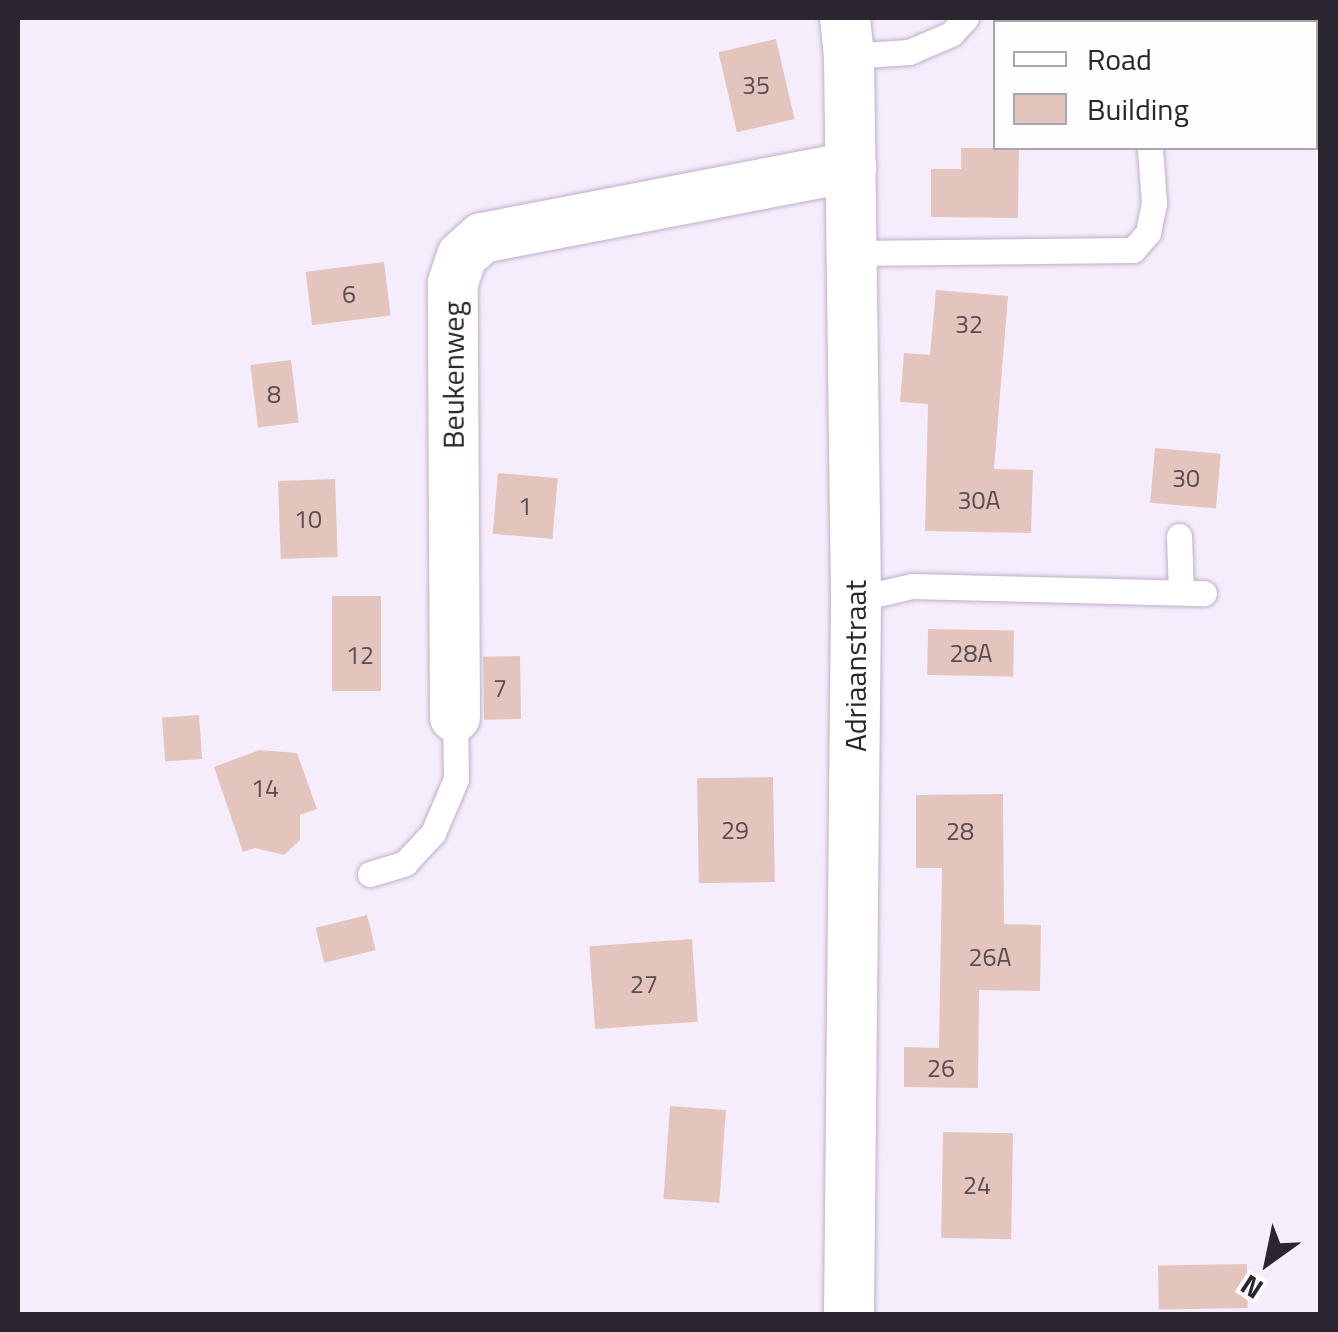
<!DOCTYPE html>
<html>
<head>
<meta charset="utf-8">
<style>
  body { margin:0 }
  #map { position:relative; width:1338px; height:1332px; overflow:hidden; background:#f6edfc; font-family:"Titillium Web",sans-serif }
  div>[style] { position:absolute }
  .building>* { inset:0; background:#e4c5bd; transform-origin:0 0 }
  .roads { filter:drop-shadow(0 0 2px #beb0c8) drop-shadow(0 0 2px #beb0c8) }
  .service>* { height:25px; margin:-12.5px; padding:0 12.5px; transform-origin:12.5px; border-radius:12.5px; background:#fff }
  .minor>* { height:50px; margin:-25px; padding:0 25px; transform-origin:25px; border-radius:25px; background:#fff }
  span { translate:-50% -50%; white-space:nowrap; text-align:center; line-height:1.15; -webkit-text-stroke:8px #fefefe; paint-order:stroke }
  .number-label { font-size:25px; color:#584d52 }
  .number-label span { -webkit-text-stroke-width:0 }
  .street-label { font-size:30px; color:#2a252e }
  .frame { position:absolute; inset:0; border:20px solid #2a252e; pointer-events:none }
  .legend { position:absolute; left:993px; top:20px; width:325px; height:130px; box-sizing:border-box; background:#fefefe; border:2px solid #a9a7ab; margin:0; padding:12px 18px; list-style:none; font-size:30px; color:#2a252e }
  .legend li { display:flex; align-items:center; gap:20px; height:50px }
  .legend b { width:50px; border:2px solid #a9a7ab }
  .north { position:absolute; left:1218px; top:1212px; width:100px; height:100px; -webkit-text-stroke:8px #fefefe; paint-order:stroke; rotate:213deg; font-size:28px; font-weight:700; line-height:40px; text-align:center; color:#2a252e }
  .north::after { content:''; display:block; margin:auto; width:35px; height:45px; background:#2a252e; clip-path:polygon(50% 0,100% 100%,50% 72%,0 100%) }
</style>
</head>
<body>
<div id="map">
  <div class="building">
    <i style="left:776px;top:39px;width:82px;height:59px;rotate:77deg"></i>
    <i style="clip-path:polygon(961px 148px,1019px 148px,1018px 218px,931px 217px,931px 169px,961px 169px)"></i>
    <i style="left:384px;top:262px;width:54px;height:79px;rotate:83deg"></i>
    <i style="clip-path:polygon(936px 290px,1008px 296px,994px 469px,1033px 470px,1031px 533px,925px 531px,928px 404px,900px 402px,904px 353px,930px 355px)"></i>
    <i style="left:291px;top:360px;width:63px;height:41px;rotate:83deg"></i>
    <i style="left:1155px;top:448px;width:66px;height:55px;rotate:5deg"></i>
    <i style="left:498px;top:473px;width:60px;height:61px;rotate:5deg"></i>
    <i style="left:335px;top:479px;width:78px;height:57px;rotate:88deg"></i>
    <i style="left:332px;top:596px;width:49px;height:95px"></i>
    <i style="left:928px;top:629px;width:86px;height:46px;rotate:1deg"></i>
    <i style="left:520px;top:656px;width:63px;height:37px;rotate:89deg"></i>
    <i style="left:199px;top:715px;width:44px;height:37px;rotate:86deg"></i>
    <i style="clip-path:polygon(259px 750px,297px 753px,317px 809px,300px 815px,300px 840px,284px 855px,255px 848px,243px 852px,214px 767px)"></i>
    <i style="left:773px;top:777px;width:105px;height:76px;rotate:89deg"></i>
    <i style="clip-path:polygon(1003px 794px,1004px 924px,1041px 925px,1040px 991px,979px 990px,978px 1088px,904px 1087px,904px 1047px,939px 1048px,942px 868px,916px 868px,916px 795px)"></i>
    <i style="left:367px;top:915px;width:36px;height:53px;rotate:76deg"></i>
    <i style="left:692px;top:939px;width:83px;height:103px;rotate:86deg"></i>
    <i style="left:670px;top:1106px;width:56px;height:93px;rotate:4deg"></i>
    <i style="left:943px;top:1132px;width:70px;height:106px;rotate:1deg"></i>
    <i style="left:1247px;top:1264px;width:44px;height:89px;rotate:89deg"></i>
  </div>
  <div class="roads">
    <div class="service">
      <i style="left:849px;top:56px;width:60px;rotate:-3.8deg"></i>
      <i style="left:909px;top:52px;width:46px;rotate:-23.2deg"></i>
      <i style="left:951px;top:34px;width:22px;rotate:-47deg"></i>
      <i style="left:851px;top:253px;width:282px;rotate:-0.6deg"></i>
      <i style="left:1133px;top:250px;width:23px;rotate:-49deg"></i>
      <i style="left:1148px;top:233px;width:31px;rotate:-79deg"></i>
      <i style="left:1154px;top:203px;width:55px;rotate:-94.2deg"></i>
      <i style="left:1179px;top:536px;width:56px;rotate:88deg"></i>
      <i style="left:856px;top:599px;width:57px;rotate:-13.1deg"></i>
      <i style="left:912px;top:586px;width:292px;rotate:1.4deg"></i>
      <i style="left:370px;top:874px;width:37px;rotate:-17deg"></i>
      <i style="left:405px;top:863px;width:41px;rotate:-47deg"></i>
      <i style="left:433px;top:833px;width:59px;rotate:-66.9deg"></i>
      <i style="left:456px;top:779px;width:62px;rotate:-90.9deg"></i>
    </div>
    <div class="minor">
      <i style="left:845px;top:18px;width:38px;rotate:84deg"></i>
      <i style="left:849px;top:56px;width:543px;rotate:89.26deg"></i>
      <i style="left:856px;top:599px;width:715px;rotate:90.56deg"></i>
      <i style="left:455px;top:717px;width:434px;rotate:-90.3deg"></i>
      <i style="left:453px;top:283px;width:28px;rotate:-72deg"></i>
      <i style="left:462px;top:256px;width:27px;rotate:-42deg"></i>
      <i style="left:482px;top:238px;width:376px;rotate:-10.9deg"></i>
    </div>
  </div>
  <div class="number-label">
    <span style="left:756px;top:85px">35</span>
    <span style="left:349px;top:294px">6</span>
    <span style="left:969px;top:324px">32</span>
    <span style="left:274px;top:394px">8</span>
    <span style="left:1186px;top:478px">30</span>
    <span style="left:979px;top:500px">30A</span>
    <span style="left:525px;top:506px">1</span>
    <span style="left:308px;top:519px">10</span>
    <span style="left:971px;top:653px">28A</span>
    <span style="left:360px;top:655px">12</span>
    <span style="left:500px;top:688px">7</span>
    <span style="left:265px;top:788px">14</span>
    <span style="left:735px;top:830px">29</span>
    <span style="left:960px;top:831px">28</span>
    <span style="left:990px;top:957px">26A</span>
    <span style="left:644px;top:984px">27</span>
    <span style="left:941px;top:1068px">26</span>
    <span style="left:977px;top:1185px">24</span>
  </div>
  <div class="street-label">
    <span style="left:453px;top:375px;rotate:-90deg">Beukenweg</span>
    <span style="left:855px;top:666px;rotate:-90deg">Adriaanstraat</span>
  </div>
  <div class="frame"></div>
  <ul class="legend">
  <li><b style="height:12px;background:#fff"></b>Road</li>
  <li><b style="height:28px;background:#e4c5bd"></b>Building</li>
  </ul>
  <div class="north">N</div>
</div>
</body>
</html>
